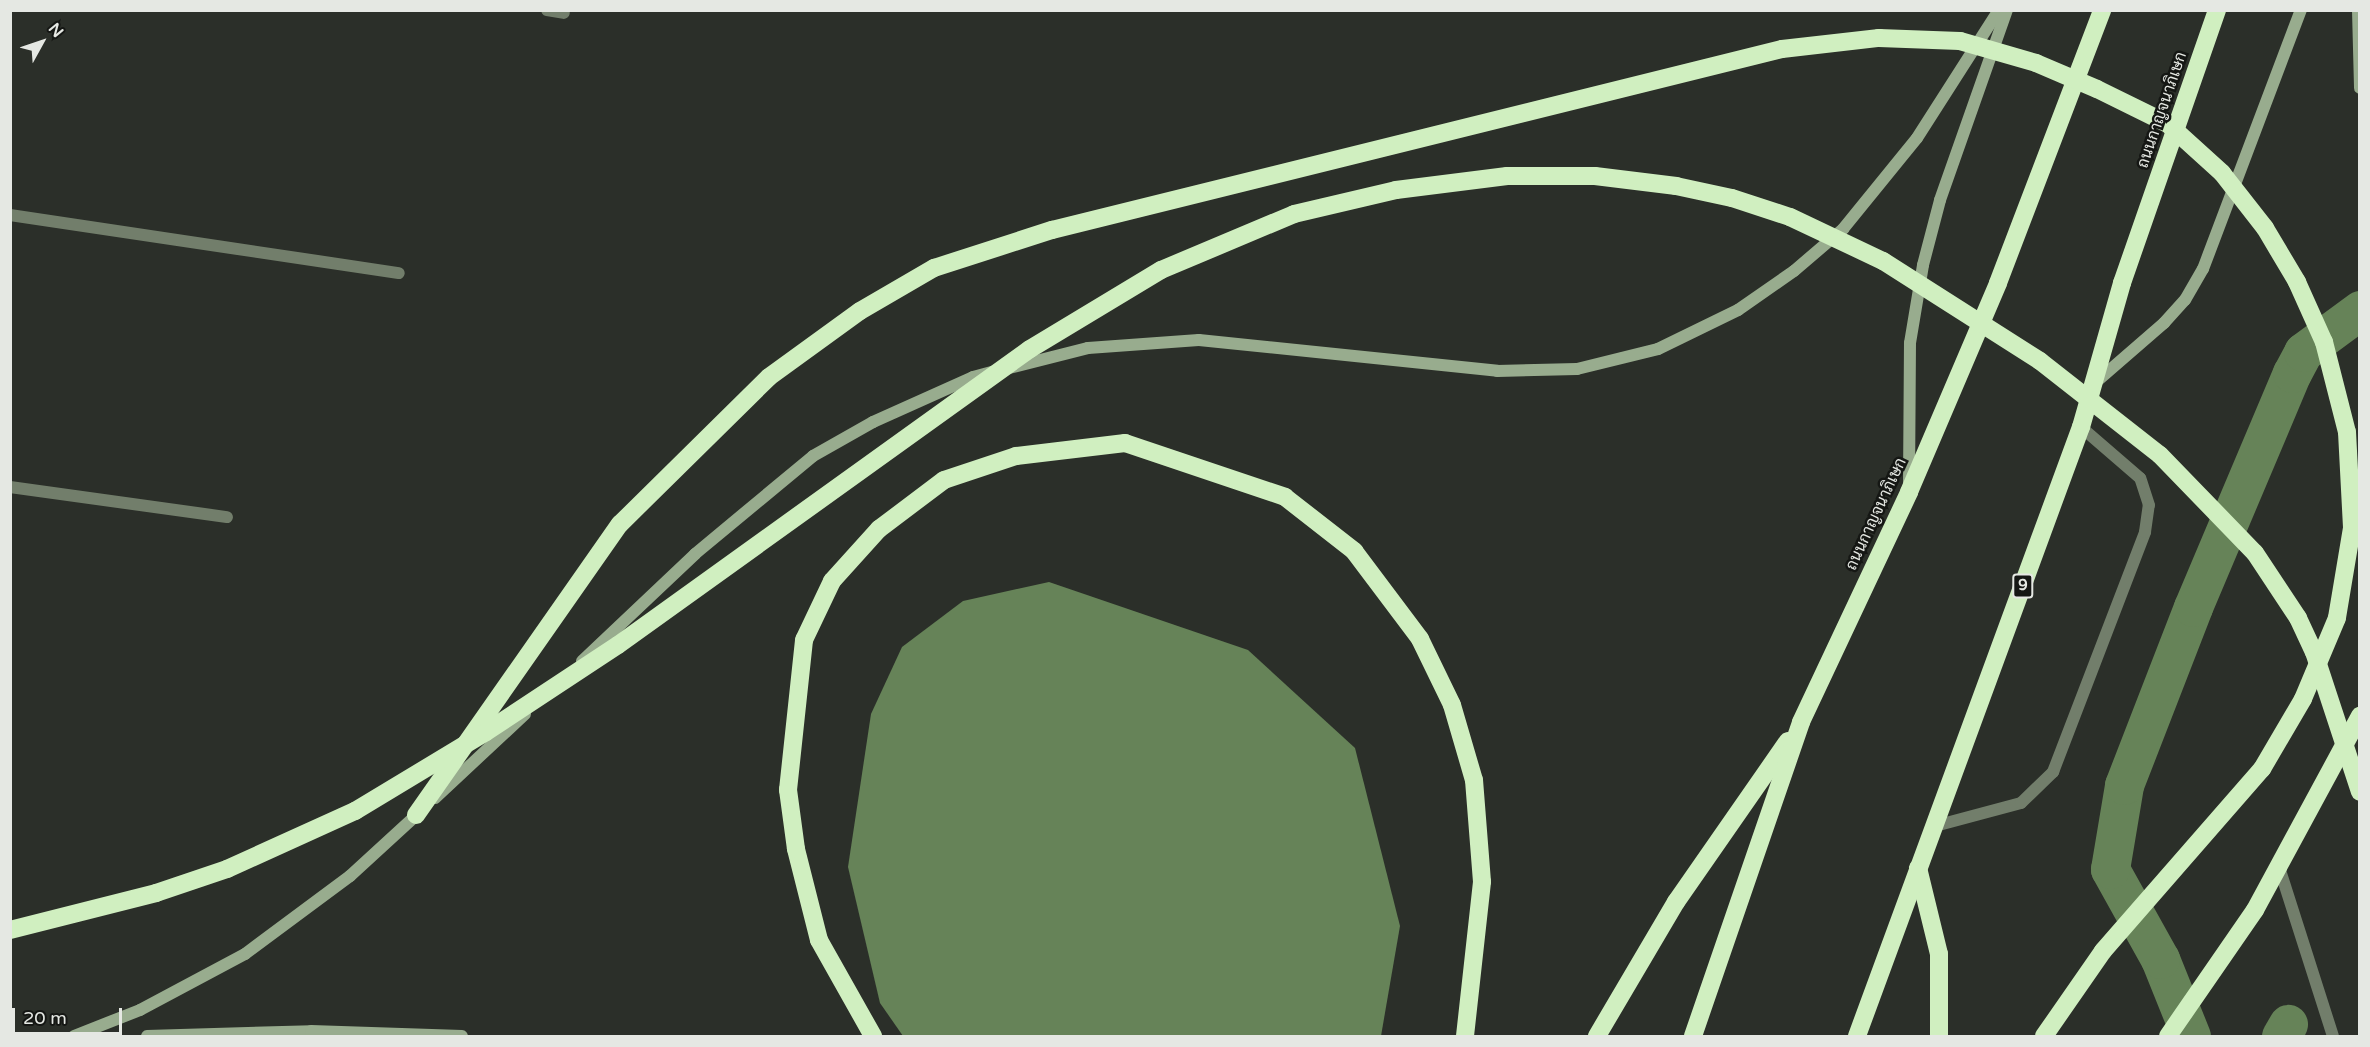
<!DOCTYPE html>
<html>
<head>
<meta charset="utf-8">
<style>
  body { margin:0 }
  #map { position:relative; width:2370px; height:1047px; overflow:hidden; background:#2b2f29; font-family:"Varela Round",Sarabun,sans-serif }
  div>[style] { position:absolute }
  .water>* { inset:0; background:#668358 }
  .canal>* { height:39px; margin:-19.5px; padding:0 19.5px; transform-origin:19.5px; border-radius:19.5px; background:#668358 }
  .lane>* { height:12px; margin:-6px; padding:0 6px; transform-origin:6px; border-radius:6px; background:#727e6b }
  .street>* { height:12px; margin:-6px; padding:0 6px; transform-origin:6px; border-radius:6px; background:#727e6b }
  .secondary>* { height:12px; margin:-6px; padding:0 6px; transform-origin:6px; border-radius:6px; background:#98ac8e }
  .highway>* { height:18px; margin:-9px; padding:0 9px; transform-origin:9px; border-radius:9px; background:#d0efc0 }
  .highway-bridge>* { height:18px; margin:-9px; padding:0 9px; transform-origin:9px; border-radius:9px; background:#d0efc0 }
  span { translate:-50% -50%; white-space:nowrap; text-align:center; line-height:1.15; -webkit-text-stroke:5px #151714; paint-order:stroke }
  .shield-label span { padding:2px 4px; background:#151714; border:2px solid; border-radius:4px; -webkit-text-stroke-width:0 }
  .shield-label { font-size:15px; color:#e5e8e3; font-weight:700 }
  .street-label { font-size:16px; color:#e5e8e3 }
  .frame { position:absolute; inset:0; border:12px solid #e5e8e3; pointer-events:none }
  .north { position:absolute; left:12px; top:12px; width:60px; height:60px; -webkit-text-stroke:4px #151714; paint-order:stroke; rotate:50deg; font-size:16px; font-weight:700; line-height:24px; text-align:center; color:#e5e8e3 }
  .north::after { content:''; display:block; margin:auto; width:21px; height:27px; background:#e5e8e3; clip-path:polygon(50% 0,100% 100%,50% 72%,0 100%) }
  .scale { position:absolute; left:12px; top:1008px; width:110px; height:27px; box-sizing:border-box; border:3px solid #e5e8e3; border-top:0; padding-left:8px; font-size:18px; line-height:21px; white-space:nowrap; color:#e5e8e3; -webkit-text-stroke:4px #151714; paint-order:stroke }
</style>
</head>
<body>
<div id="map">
  <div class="water">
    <i style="clip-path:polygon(1049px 582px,1248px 650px,1355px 748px,1400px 926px,1381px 1036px,903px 1036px,880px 1003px,848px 867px,871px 714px,902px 647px,963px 601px)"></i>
  </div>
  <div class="canal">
    <i style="left:2191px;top:1036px;width:83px;rotate:-111.9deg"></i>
    <i style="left:2160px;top:959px;width:103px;rotate:-119.1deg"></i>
    <i style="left:2110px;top:869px;width:85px;rotate:-80.5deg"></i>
    <i style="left:2124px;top:785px;width:191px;rotate:-68.8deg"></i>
    <i style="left:2193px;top:607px;width:254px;rotate:-67.1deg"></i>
    <i style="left:2292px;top:373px;width:24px;rotate:-62deg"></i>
    <i style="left:2303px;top:352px;width:71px;rotate:-36.4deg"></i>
    <i style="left:2281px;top:1036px;width:14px;rotate:-60deg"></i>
  </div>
  <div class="lane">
    <i style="left:1935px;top:826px;width:89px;rotate:-15deg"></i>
    <i style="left:2021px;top:803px;width:45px;rotate:-44.1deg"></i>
    <i style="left:2053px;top:772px;width:257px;rotate:-69deg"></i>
    <i style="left:2145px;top:532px;width:27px;rotate:-82deg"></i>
    <i style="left:2149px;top:505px;width:28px;rotate:-108deg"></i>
    <i style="left:2140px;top:478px;width:78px;rotate:-139.2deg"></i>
    <i style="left:2279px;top:867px;width:177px;rotate:72.3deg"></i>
  </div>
  <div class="street">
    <i style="left:547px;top:10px;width:17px;rotate:10deg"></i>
    <i style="left:10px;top:215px;width:393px;rotate:8.5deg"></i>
    <i style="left:10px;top:487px;width:219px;rotate:7.9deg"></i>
  </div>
  <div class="secondary">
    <i style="left:2358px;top:10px;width:78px;rotate:88.5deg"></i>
    <i style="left:1009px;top:368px;width:81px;rotate:-14.2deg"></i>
    <i style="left:1088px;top:348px;width:111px;rotate:-4.1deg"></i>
    <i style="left:1199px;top:340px;width:300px;rotate:5.9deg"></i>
    <i style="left:1497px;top:371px;width:80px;rotate:-1.4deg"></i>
    <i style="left:1577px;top:369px;width:83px;rotate:-13.9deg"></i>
    <i style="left:1658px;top:349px;width:89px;rotate:-26deg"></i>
    <i style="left:1738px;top:310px;width:68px;rotate:-34.9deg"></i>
    <i style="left:1794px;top:271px;width:65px;rotate:-40.6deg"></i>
    <i style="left:1843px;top:229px;width:117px;rotate:-50.9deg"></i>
    <i style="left:1917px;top:138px;width:152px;rotate:-57.4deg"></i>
    <i style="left:2096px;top:382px;width:90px;rotate:-40.9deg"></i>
    <i style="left:2164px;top:323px;width:31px;rotate:-48deg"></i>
    <i style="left:2185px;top:300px;width:36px;rotate:-60deg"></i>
    <i style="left:2203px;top:269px;width:277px;rotate:-69.3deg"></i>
    <i style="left:1909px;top:485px;width:142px;rotate:-89.6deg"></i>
    <i style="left:1910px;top:343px;width:79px;rotate:-80.5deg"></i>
    <i style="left:1923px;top:265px;width:67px;rotate:-75.3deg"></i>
    <i style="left:1940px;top:200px;width:201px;rotate:-70.6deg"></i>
    <i style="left:582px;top:661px;width:156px;rotate:-43.4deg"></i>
    <i style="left:695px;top:554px;width:153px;rotate:-39.7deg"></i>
    <i style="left:813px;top:456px;width:69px;rotate:-29.5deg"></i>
    <i style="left:873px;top:422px;width:110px;rotate:-24.2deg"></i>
    <i style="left:973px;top:377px;width:20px;rotate:-15deg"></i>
    <i style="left:435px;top:798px;width:123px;rotate:-43deg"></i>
    <i style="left:74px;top:1036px;width:71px;rotate:-21.5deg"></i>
    <i style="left:140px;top:1010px;width:119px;rotate:-28.1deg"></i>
    <i style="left:245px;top:954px;width:131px;rotate:-36.6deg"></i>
    <i style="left:350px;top:876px;width:98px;rotate:-42.5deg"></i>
    <i style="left:147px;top:1036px;width:164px;rotate:-1.7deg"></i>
    <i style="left:311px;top:1031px;width:151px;rotate:1.9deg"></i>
  </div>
  <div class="highway">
    <i style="left:416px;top:815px;width:355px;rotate:-55deg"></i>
    <i style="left:620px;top:524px;width:209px;rotate:-44.6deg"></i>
    <i style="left:769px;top:377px;width:112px;rotate:-36deg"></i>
    <i style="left:860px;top:311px;width:86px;rotate:-30.2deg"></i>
    <i style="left:934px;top:268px;width:124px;rotate:-17.9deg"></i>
    <i style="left:1918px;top:868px;width:89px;rotate:76.3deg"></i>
    <i style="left:1939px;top:954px;width:82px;rotate:90deg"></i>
    <i style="left:873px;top:1036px;width:110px;rotate:-119.4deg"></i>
    <i style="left:819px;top:940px;width:94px;rotate:-104.2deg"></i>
    <i style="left:796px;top:849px;width:60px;rotate:-97.7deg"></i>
    <i style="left:788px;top:790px;width:151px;rotate:-83.9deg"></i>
    <i style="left:804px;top:640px;width:65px;rotate:-64.6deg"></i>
    <i style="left:832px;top:581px;width:70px;rotate:-47.9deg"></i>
    <i style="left:879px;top:529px;width:81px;rotate:-37deg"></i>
    <i style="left:944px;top:480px;width:76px;rotate:-18.4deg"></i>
    <i style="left:1016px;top:456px;width:110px;rotate:-6.8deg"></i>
    <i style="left:1125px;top:443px;width:169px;rotate:18.6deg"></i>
    <i style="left:1285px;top:497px;width:88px;rotate:38deg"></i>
    <i style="left:1354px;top:551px;width:110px;rotate:53.1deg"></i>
    <i style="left:1420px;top:639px;width:73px;rotate:64.1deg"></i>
    <i style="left:1452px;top:705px;width:78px;rotate:73.7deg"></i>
    <i style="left:1474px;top:780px;width:102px;rotate:85.5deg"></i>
    <i style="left:1482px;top:882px;width:155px;rotate:96.3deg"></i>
    <i style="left:1597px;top:1036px;width:156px;rotate:-59.5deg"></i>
    <i style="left:1676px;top:902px;width:196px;rotate:-55.2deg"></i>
    <i style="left:1693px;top:1036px;width:332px;rotate:-71deg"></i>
    <i style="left:1801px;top:722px;width:254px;rotate:-64.8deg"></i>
    <i style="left:1909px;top:492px;width:227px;rotate:-66.9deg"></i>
    <i style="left:1998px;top:283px;width:292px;rotate:-69.1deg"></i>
    <i style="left:1857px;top:1036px;width:649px;rotate:-69.81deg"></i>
    <i style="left:2081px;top:427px;width:150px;rotate:-74.1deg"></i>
    <i style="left:2122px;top:283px;width:289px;rotate:-70.8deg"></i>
    <i style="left:2044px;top:1036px;width:103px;rotate:-55.2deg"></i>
    <i style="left:2103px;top:951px;width:242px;rotate:-48.9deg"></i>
    <i style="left:2168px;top:1036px;width:153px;rotate:-55.4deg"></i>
    <i style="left:2255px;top:910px;width:221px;rotate:-61.6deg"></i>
  </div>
  <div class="highway-bridge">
    <i style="left:1052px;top:230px;width:752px;rotate:-13.93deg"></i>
    <i style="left:1782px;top:49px;width:98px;rotate:-6.5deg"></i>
    <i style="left:1879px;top:38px;width:81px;rotate:2.1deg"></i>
    <i style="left:1960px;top:41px;width:79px;rotate:16.1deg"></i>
    <i style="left:2036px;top:63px;width:66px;rotate:23.1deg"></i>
    <i style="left:2097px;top:89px;width:79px;rotate:26.2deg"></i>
    <i style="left:2168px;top:124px;width:73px;rotate:42.2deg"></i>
    <i style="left:2222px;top:173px;width:70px;rotate:52deg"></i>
    <i style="left:2265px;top:228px;width:63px;rotate:59.3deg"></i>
    <i style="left:2297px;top:282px;width:66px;rotate:65.8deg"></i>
    <i style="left:2324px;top:342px;width:93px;rotate:75.7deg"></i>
    <i style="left:2347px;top:432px;width:96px;rotate:87deg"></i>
    <i style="left:2352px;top:528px;width:91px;rotate:99.5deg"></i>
    <i style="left:2337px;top:618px;width:88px;rotate:112.8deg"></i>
    <i style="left:2303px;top:699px;width:81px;rotate:120.4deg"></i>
    <i style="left:10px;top:930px;width:151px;rotate:-14.2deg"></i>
    <i style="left:156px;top:893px;width:75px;rotate:-18.7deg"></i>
    <i style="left:227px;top:869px;width:141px;rotate:-24.4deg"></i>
    <i style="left:355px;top:811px;width:153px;rotate:-31.1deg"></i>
    <i style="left:486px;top:732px;width:158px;rotate:-33.4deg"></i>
    <i style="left:618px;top:645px;width:507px;rotate:-35.7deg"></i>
    <i style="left:1030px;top:349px;width:153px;rotate:-31.1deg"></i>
    <i style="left:1161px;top:270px;width:144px;rotate:-22.8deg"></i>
    <i style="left:1294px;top:214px;width:105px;rotate:-13.2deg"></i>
    <i style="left:1396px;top:190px;width:112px;rotate:-7.2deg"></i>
    <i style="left:1507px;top:176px;width:88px"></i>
    <i style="left:1595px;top:176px;width:82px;rotate:7deg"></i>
    <i style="left:1676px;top:186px;width:57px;rotate:12.1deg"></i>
    <i style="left:1732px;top:198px;width:61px;rotate:18.1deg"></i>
    <i style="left:1790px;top:217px;width:103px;rotate:25.3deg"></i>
    <i style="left:1883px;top:261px;width:186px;rotate:32.5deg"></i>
    <i style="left:2040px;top:361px;width:152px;rotate:38.1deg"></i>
    <i style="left:2160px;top:455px;width:136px;rotate:45.9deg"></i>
    <i style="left:2255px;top:553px;width:78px;rotate:56.5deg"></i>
    <i style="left:2298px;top:618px;width:38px;rotate:65deg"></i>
    <i style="left:2314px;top:652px;width:147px;rotate:71.8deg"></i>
  </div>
  <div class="shield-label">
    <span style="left:2023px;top:586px">9</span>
  </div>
  <div class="street-label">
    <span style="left:2162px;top:110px;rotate:-71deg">ถนนกาญจนาภิเษก</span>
    <span style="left:1876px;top:514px;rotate:-65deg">ถนนกาญจนาภิเษก</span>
  </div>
  <div class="frame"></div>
  <div class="north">N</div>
  <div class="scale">20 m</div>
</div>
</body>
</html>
